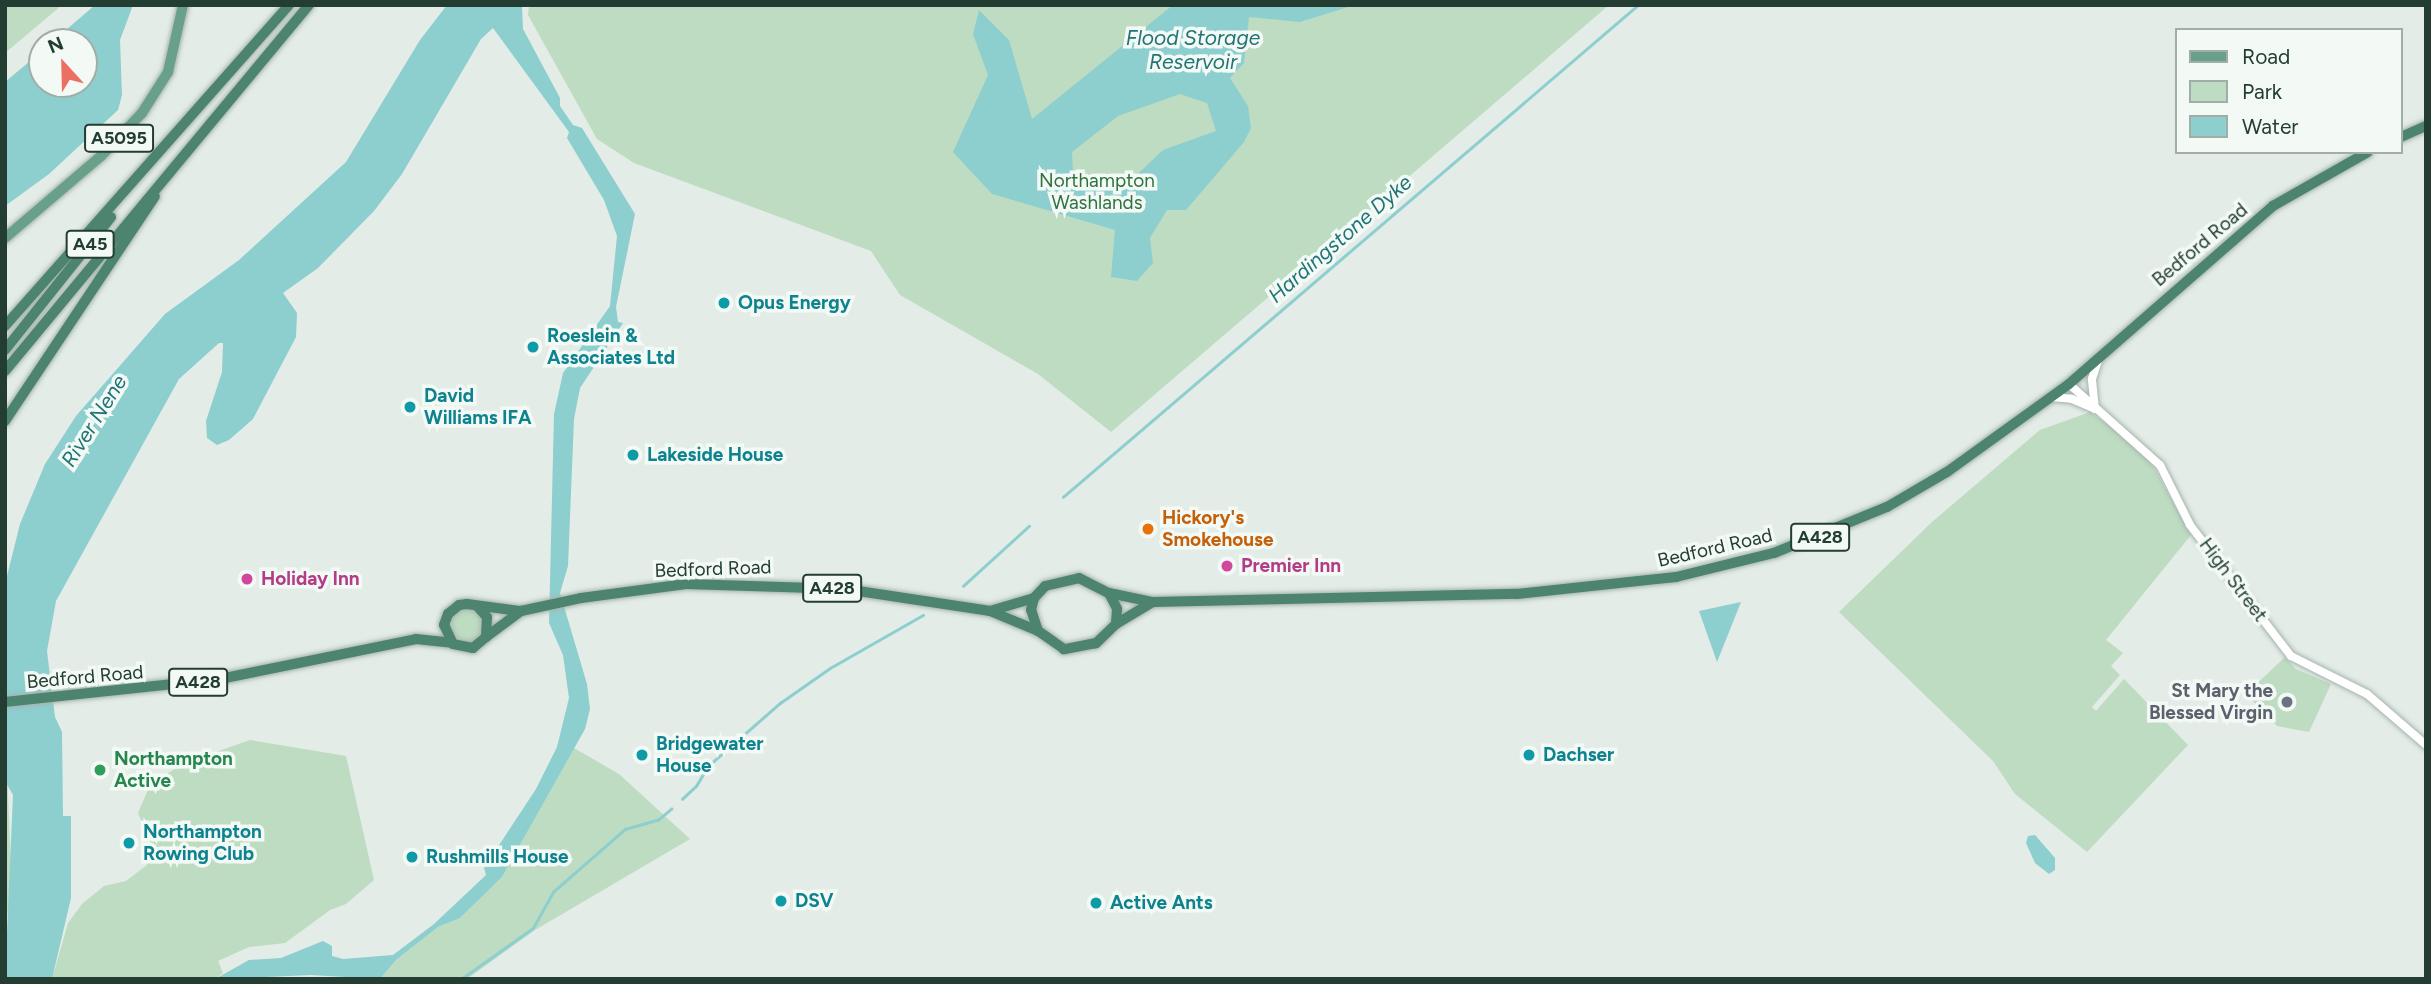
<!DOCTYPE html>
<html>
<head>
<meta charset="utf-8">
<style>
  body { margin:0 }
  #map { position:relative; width:2431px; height:984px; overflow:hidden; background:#e3ece7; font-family:Figtree,sans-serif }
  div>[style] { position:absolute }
  .green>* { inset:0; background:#bddcc1 }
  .round { border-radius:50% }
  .water>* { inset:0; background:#8dcecf }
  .stream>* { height:2.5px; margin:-1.25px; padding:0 1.25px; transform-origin:1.25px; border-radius:1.25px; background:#8dcecf }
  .roads { filter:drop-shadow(0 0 2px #a6b4ad) drop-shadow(0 0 2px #a6b4ad) }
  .tertiary>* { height:8px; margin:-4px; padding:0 4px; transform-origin:4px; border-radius:4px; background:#fff }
  .primary>* { height:10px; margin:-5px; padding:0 5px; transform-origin:5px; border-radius:5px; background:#69a08a }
  .trunk>* { height:10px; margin:-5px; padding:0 5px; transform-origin:5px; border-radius:5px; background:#4c846f }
  .dots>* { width:19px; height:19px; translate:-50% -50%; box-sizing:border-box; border:4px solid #f3f9f5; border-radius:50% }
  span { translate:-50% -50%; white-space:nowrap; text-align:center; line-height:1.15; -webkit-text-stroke:7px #f3f9f5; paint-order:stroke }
  .shield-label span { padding:2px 5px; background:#f3f9f5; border:2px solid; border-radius:5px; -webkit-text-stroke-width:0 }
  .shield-label { font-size:18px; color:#233d32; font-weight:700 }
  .park-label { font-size:19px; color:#2f7240 }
  .street-label { font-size:19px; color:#233d32 }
  .culture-label { font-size:19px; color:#0d838f; font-weight:700 }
  .left { translate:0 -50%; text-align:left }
  .food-label { font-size:19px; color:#c56008; font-weight:700 }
  .hotel-label { font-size:19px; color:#b23c85; font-weight:700 }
  .worship-label { font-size:19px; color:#5b616d; font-weight:700 }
  .right { translate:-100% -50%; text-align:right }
  .leisure-label { font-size:19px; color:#27864d; font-weight:700 }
  .water-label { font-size:21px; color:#207476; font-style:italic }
  .frame { position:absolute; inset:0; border:7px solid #233d32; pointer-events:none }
  .legend { position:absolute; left:2175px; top:28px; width:228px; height:126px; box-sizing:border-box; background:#f3f9f5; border:2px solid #a0aea7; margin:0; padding:9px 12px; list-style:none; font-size:21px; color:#233d32 }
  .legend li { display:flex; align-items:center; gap:14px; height:35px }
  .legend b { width:35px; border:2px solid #a0aea7 }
  .north { position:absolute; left:28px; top:28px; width:70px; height:70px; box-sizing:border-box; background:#f3f9f5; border:2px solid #a0aea7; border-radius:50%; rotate:338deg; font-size:19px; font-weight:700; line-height:28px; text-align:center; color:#233d32 }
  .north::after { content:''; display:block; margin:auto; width:24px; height:32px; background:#ec7061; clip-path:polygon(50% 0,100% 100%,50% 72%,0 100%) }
</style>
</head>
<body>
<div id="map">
  <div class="green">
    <i style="clip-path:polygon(5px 5px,62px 5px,5px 53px)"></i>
    <i style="clip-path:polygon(529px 5px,1609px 5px,1111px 432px,1038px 374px,900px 295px,871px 251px,634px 163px,597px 139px,528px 15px)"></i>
    <i style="clip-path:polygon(2090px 412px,2129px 440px,2153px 466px,2191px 535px,2106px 640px,2123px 653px,2111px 666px,2120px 675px,2092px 707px,2096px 711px,2124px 679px,2188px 745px,2087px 852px,2015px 794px,1993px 761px,1839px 612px,1932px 522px,2040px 430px)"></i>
    <i class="round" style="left:450px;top:609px;width:34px;height:34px"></i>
    <i style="clip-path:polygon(2285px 657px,2296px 669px,2331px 684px,2309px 732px,2277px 726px,2246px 694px)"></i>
    <i style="clip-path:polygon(5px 725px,12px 888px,5px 927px)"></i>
    <i style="clip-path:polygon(250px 740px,346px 756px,374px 880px,346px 904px,330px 910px,285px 943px,249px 947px,218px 961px,223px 973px,215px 979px,52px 979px,68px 923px,82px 904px,104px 886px,126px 881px,147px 865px,151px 844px,138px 813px,150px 785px,182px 764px)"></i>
    <i style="clip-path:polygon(574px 748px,619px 774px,690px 839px,535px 930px,467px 979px,380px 979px,396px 960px,438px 927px,460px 918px,502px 877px)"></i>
  </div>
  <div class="water">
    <i style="clip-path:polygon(95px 5px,133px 5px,120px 40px,122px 95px,118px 110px,49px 174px,5px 206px,5px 82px,42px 51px,42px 84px,84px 84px,84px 42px,52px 42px)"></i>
    <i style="clip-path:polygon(447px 5px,522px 5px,523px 29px,560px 98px,560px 106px,573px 125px,582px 128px,635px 214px,616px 307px,618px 322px,623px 323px,580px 388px,574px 419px,568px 566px,560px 593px,587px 684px,590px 709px,585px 729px,502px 877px,460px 918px,438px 927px,396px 960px,380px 979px,311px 975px,215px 979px,249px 960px,281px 958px,323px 941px,332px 946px,332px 956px,343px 959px,393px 955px,434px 924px,486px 875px,484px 868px,536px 789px,557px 747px,569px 698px,563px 655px,549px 623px,554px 414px,563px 373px,610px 306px,617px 236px,604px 200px,567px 138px,569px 132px,493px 28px,481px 39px,402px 174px,374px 211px,318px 268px,283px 293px,297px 313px,296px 337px,253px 419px,229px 440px,217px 445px,207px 438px,206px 421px,222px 372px,223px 343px,219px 343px,179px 379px,56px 601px,47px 651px,55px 717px,62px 732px,63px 816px,71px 816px,71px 898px,52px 979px,5px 979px,13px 795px,5px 781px,5px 584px,20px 524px,45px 464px,76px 416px,165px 314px,239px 260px,346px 162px,420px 40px)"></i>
    <i style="clip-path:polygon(evenodd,1173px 5px,1355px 5px,1300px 22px,1249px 17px,1244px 63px,1230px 78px,1248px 106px,1251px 128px,1244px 142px,1186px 210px,1167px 210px,1150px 238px,1153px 263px,1137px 281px,1111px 277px,1115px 230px,992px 194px,953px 152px,988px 75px,973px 34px,979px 10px,1009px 40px,1032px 119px,1173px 5px,1180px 94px,1207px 103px,1216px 131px,1163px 150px,1124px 187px,1109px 187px,1073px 172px,1072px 152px,1118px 116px,1180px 94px)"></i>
    <i style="clip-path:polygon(1741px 602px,1717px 662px,1699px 611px)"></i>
    <i style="clip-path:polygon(2035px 835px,2055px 858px,2055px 870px,2049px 874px,2035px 863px,2026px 843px,2028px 836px)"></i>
  </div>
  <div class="stream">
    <i style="left:1063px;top:497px;width:757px;rotate:-40.55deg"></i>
    <i style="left:963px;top:586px;width:89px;rotate:-42.3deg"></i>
    <i style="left:682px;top:799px;width:19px;rotate:-43deg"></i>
    <i style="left:696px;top:786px;width:23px;rotate:-59deg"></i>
    <i style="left:708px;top:766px;width:96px;rotate:-41.2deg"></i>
    <i style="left:780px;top:703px;width:61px;rotate:-35deg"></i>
    <i style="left:830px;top:668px;width:107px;rotate:-29.7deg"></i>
    <i style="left:461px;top:979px;width:88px;rotate:-35.3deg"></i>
    <i style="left:533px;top:928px;width:41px;rotate:-60.9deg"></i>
    <i style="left:553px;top:892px;width:96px;rotate:-41.2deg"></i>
    <i style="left:625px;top:829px;width:35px;rotate:-16deg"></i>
    <i style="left:659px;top:819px;width:16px;rotate:-40deg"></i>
  </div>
  <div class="roads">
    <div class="tertiary">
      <i style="left:2069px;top:384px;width:122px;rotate:41.7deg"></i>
      <i style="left:2160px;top:465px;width:67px;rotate:63.4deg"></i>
      <i style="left:2190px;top:525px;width:165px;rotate:52.4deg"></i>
      <i style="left:2291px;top:656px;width:85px;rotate:26.6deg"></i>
      <i style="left:2367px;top:694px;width:78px;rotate:40.8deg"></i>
      <i style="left:2051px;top:397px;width:21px;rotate:5deg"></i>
      <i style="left:2072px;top:399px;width:25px;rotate:23deg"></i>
      <i style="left:2095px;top:409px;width:30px;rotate:-96deg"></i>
      <i style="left:2092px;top:379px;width:20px;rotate:-72deg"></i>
    </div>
    <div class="primary">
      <i style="left:5px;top:238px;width:126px;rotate:-40.5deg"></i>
      <i style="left:101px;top:156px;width:59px;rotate:-46.4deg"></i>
      <i style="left:142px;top:113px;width:49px;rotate:-57.6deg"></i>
      <i style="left:168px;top:72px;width:69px;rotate:-77.4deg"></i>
    </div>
    <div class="trunk">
      <i style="left:2401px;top:137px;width:27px;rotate:-24deg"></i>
      <i style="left:5px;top:326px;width:429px;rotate:-48.5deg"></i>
      <i style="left:5px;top:350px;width:170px;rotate:-51.4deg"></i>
      <i style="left:5px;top:371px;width:476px;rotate:-50.3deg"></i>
      <i style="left:5px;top:421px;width:270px;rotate:-56.3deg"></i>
      <i style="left:1079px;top:578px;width:34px;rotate:27deg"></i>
      <i style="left:1109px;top:593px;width:18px;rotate:63deg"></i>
      <i style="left:1117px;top:609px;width:15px;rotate:94deg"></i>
      <i style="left:1116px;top:624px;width:28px;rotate:136deg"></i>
      <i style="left:1096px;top:643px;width:33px;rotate:169deg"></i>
      <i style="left:1064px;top:649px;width:32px;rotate:-145deg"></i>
      <i style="left:1038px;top:631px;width:22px;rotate:-108deg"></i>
      <i style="left:1031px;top:610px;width:12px;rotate:-76deg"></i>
      <i style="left:1034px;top:598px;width:16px;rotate:-47deg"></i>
      <i style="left:1045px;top:586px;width:35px;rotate:-13deg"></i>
      <i style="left:1109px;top:593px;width:45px;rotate:11.6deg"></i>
      <i style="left:1153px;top:602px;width:364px;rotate:-1.3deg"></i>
      <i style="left:1517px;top:594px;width:160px;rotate:-6.1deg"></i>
      <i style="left:1676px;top:577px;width:101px;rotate:-13.8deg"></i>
      <i style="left:1774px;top:553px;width:122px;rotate:-22.2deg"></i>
      <i style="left:1887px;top:507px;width:69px;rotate:-30.3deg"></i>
      <i style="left:1947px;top:472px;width:150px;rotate:-35.8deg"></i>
      <i style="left:2069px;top:384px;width:271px;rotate:-41.1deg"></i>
      <i style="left:2273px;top:206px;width:109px;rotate:-29.6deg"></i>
      <i style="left:477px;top:606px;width:15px;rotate:48deg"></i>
      <i style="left:487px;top:617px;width:20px;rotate:93deg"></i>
      <i style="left:486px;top:637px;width:17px;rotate:140deg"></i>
      <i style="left:473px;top:648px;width:20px;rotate:-169deg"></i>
      <i style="left:453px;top:644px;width:21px;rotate:-115deg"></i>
      <i style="left:444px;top:625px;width:12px;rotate:-70deg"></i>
      <i style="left:448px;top:614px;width:14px;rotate:-39deg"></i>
      <i style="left:459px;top:605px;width:8px;rotate:-7deg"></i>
      <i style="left:467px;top:604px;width:53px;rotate:7.5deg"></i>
      <i style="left:990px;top:611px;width:52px;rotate:22.6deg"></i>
      <i style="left:1116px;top:624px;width:41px;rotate:-31deg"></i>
      <i style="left:486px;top:637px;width:44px;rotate:-36.6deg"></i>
      <i style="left:521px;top:611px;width:61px;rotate:-12.2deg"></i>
      <i style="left:581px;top:598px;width:106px;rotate:-7.6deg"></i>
      <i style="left:686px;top:584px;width:159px;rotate:1.8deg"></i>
      <i style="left:845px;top:589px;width:147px;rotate:8.6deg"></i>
      <i style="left:990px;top:611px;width:46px;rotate:-16.5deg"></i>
      <i style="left:5px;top:702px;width:216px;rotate:-6.1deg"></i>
      <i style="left:220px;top:679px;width:200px;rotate:-11.5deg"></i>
      <i style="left:416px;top:639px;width:36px;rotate:6deg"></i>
    </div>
  </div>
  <div class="dots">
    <i style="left:724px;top:303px;background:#0f9aa8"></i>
    <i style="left:533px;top:347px;background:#0f9aa8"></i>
    <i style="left:410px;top:407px;background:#0f9aa8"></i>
    <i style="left:633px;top:455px;background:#0f9aa8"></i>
    <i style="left:1148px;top:529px;background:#e8710a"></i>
    <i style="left:1227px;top:566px;background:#d1479c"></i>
    <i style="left:247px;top:579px;background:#d1479c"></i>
    <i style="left:2287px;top:702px;background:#6b7280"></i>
    <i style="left:642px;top:755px;background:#0f9aa8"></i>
    <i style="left:1529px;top:755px;background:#0f9aa8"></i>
    <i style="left:100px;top:770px;background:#2e9e5b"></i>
    <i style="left:129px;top:843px;background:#0f9aa8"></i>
    <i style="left:412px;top:857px;background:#0f9aa8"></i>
    <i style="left:781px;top:901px;background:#0f9aa8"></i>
    <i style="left:1096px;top:903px;background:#0f9aa8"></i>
  </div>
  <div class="shield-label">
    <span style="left:119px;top:138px">A5095</span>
    <span style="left:90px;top:244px">A45</span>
    <span style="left:1820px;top:537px">A428</span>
    <span style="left:832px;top:588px">A428</span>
    <span style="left:198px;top:682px">A428</span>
  </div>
  <div class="park-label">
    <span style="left:1097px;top:192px">Northampton<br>Washlands</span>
  </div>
  <div class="street-label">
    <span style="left:2200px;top:245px;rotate:-40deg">Bedford Road</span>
    <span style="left:1715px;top:548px;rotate:-13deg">Bedford Road</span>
    <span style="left:713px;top:569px;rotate:-2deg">Bedford Road</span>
    <span style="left:2233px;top:580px;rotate:53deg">High Street</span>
    <span style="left:85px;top:677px;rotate:-5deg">Bedford Road</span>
  </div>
  <div class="culture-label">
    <span class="left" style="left:738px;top:303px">Opus Energy</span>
    <span class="left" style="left:547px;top:347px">Roeslein &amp;<br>Associates Ltd</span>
    <span class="left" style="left:424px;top:407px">David<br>Williams IFA</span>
    <span class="left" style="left:647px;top:455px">Lakeside House</span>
    <span class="left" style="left:656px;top:755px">Bridgewater<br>House</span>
    <span class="left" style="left:1543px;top:755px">Dachser</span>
    <span class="left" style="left:143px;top:843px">Northampton<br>Rowing Club</span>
    <span class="left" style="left:426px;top:857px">Rushmills House</span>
    <span class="left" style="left:795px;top:901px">DSV</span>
    <span class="left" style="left:1110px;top:903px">Active Ants</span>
  </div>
  <div class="food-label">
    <span class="left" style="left:1162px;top:529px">Hickory's<br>Smokehouse</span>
  </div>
  <div class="hotel-label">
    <span class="left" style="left:1241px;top:566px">Premier Inn</span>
    <span class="left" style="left:261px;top:579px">Holiday Inn</span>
  </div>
  <div class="worship-label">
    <span class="right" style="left:2273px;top:702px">St Mary the<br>Blessed Virgin</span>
  </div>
  <div class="leisure-label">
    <span class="left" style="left:114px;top:770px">Northampton<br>Active</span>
  </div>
  <div class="water-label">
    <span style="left:1193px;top:50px">Flood Storage<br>Reservoir</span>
    <span style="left:1340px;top:239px;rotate:-41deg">Hardingstone Dyke</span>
    <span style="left:94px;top:421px;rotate:-58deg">River Nene</span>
  </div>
  <div class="frame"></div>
  <ul class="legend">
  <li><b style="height:9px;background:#69a08a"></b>Road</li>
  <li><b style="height:19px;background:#bddcc1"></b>Park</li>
  <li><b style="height:19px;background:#8dcecf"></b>Water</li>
  </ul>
  <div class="north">N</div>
</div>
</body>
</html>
